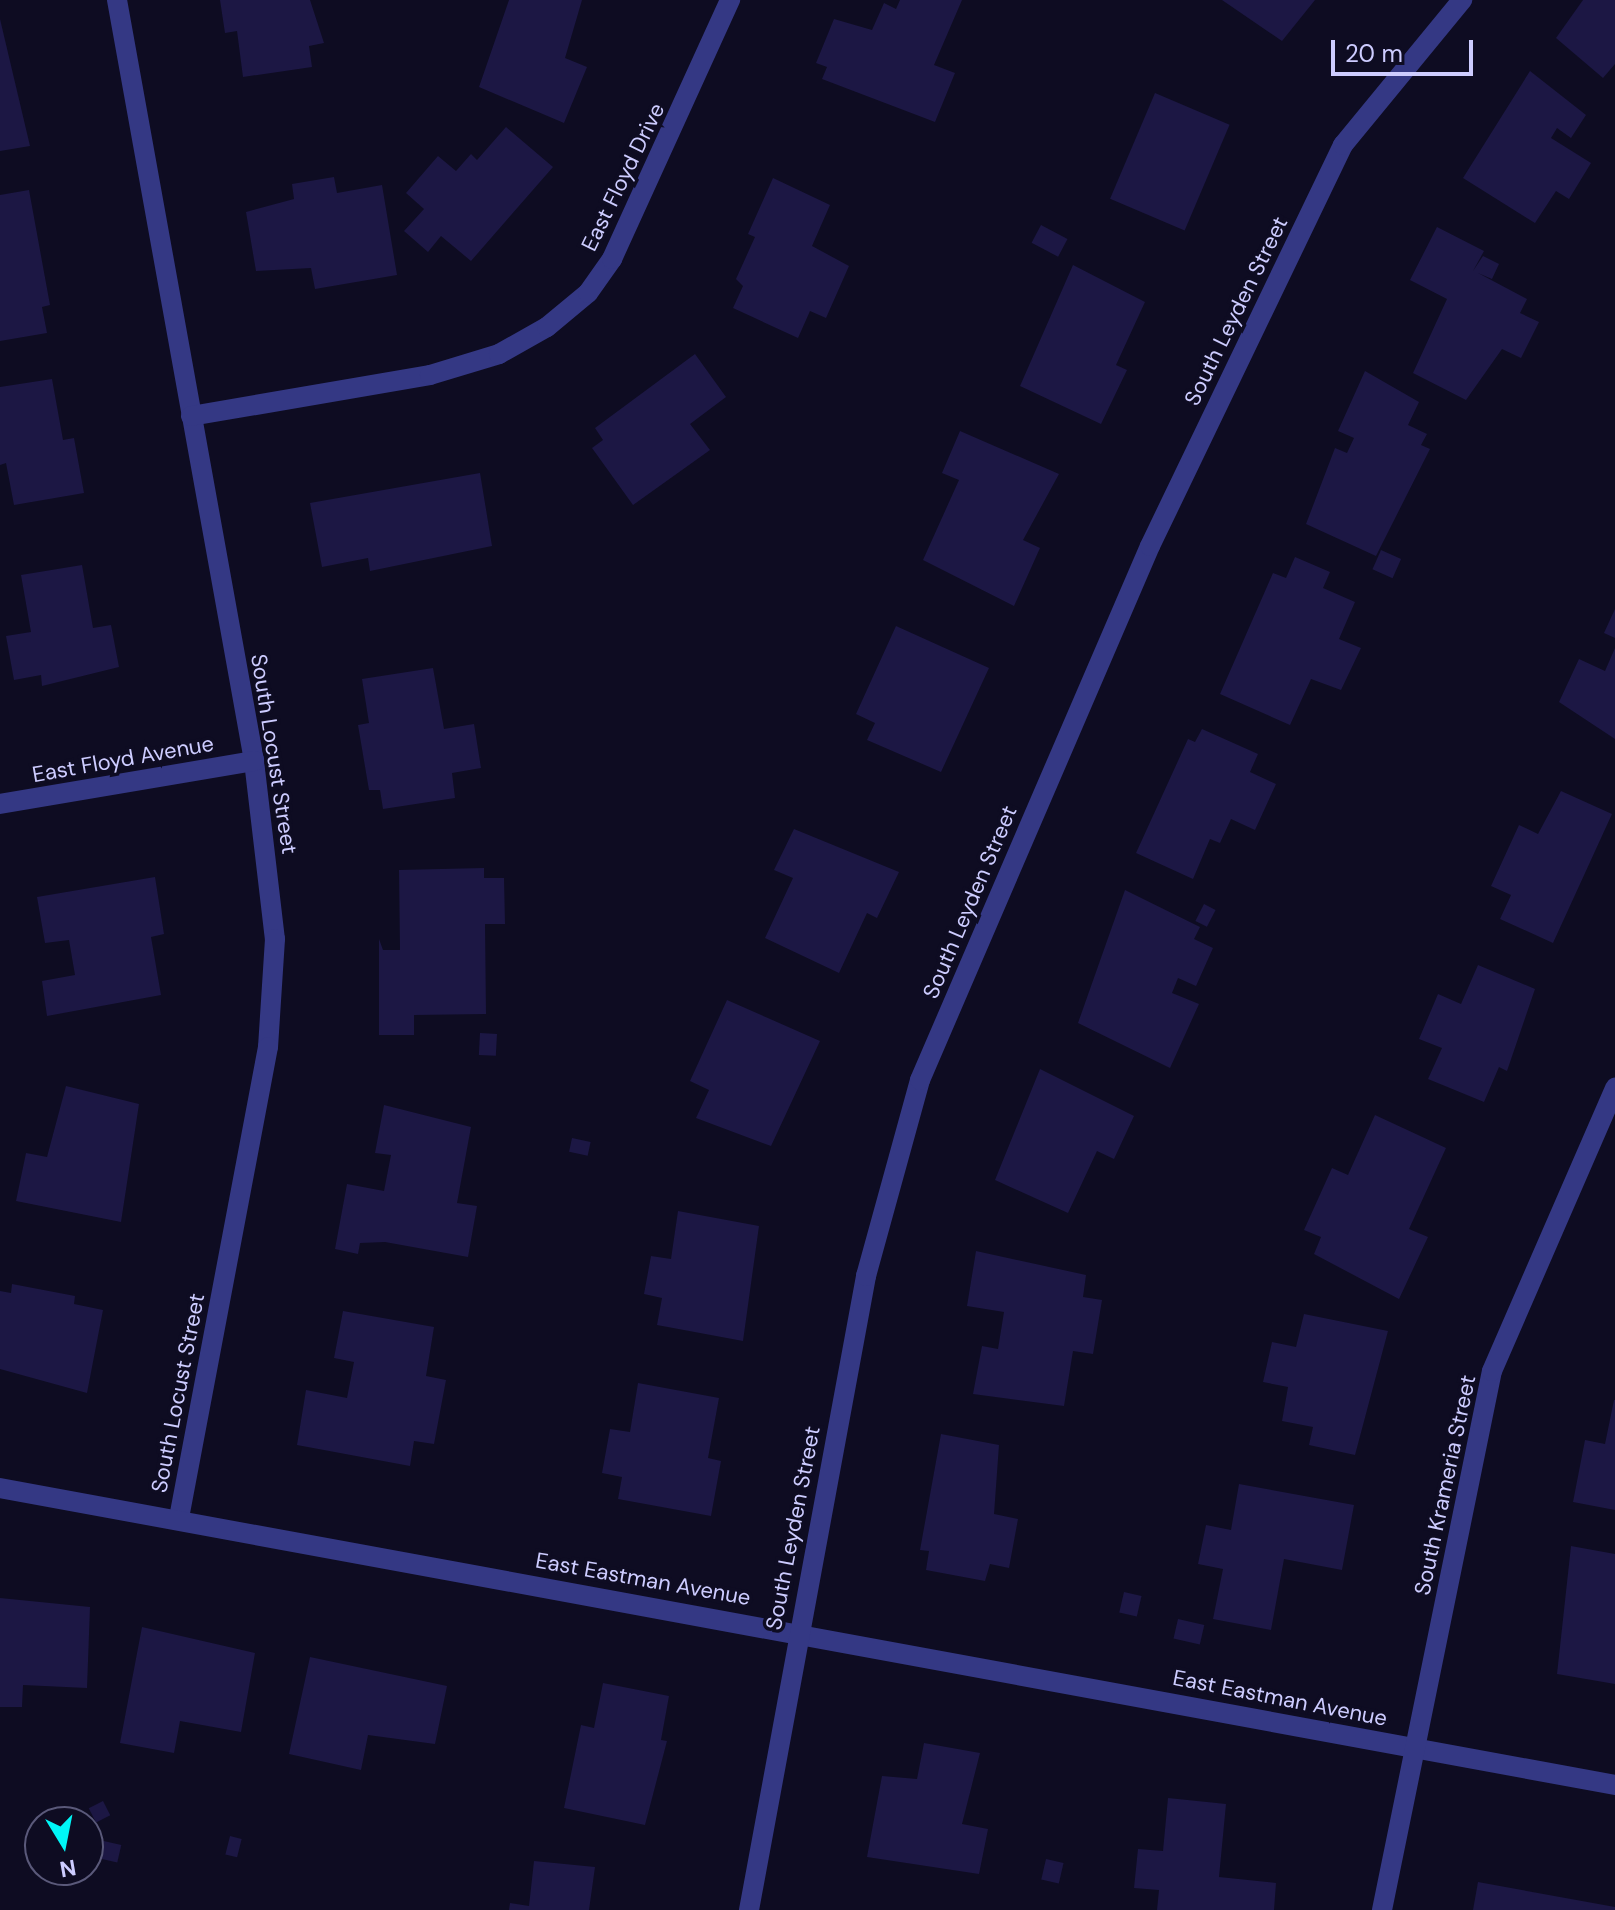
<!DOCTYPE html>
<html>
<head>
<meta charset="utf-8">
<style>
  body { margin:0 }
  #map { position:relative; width:1615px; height:1910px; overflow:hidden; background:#0e0c22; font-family:"DM Sans",sans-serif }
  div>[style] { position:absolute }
  .building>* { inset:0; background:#1c1744; transform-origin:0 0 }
  .minor>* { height:20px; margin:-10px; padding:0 10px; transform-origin:10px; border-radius:10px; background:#343884 }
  span { translate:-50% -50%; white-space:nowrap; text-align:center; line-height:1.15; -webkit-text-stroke:7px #0e0c22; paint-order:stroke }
  .street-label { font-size:22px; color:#cdccff }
  .north { position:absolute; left:24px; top:1806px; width:80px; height:80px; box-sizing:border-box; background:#0e0c22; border:2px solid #5a597a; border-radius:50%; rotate:170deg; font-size:22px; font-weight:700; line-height:32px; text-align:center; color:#cdccff }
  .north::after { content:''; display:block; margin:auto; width:28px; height:36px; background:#00f6f7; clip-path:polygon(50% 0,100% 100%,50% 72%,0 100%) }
  .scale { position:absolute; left:1331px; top:40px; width:142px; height:36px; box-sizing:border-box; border:4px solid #cdccff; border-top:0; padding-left:10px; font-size:24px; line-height:28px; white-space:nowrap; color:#cdccff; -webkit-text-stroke:6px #0e0c22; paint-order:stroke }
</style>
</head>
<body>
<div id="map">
  <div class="building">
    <i style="clip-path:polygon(220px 0,310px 0,324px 43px,309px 46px,312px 67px,243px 77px,237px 31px,225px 33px)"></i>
    <i style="clip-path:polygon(509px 0,582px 0,565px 58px,587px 67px,564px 123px,479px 87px)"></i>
    <i style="clip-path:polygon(900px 0,962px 0,934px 65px,955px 73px,935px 122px,822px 79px,827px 67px,816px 63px,834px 19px,872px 30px,884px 3px,896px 9px)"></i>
    <i style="clip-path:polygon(1222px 0,1315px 0,1282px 41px)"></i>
    <i style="clip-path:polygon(1583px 0,1615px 0,1615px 64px,1603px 78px,1556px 38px)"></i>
    <i style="clip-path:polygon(0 19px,30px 146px,0 151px)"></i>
    <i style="clip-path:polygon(1530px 71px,1586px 115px,1571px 138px,1557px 128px,1551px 138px,1591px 163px,1569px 199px,1556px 191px,1535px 223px,1463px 178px)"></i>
    <i style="left:1155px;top:93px;width:81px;height:115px;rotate:23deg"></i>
    <i style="clip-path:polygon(506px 127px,553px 167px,471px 261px,441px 236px,428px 252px,404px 231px,424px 209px,406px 193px,438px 156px,456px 171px,471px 154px,477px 160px)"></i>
    <i style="clip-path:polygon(334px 177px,337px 193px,382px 185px,397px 275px,315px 289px,311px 268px,256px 271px,246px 212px,294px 199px,292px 184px)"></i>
    <i style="clip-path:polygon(773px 178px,830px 205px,812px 246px,849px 266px,826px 318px,810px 311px,798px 338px,733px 308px,743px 286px,736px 279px,755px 237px,748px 234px)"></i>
    <i style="clip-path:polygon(29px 190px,50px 305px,42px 307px,47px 333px,0 341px,0 195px)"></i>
    <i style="left:1041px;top:225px;width:30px;height:20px;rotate:28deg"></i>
    <i style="clip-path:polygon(1437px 227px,1484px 251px,1473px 271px,1483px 256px,1499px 264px,1492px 279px,1478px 273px,1527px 299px,1520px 313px,1539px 322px,1521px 358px,1502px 349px,1466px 400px,1413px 373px,1447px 299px,1410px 280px)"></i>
    <i style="clip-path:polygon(1073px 265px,1145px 302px,1116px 365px,1127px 370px,1101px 424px,1020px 386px)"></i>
    <i style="clip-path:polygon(695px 354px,726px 397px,690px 424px,710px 450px,633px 505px,592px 448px,603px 440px,595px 428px)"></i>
    <i style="clip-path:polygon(1365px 371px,1419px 402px,1408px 425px,1427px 434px,1421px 445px,1430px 449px,1376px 556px,1306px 524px,1335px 448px,1347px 453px,1354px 438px,1338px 431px)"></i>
    <i style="clip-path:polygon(52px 379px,63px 440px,74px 438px,84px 493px,14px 505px,6px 463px,0 465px,0 387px)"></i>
    <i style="clip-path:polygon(960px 431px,1059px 474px,1023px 540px,1040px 548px,1014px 606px,923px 560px,959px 480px,942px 473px)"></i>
    <i style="clip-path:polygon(480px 473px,492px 546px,370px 571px,368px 558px,322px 567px,310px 503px)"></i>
    <i style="left:1381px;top:550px;width:22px;height:21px;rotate:24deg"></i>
    <i style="clip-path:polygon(1295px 557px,1330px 572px,1323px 588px,1355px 602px,1339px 639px,1361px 648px,1341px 690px,1311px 679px,1290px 725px,1220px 694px,1273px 573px,1286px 578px)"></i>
    <i style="clip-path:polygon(82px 565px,93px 628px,111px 625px,119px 667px,42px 686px,41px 675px,14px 680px,6px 636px,31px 632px,21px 575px)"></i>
    <i style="clip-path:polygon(1615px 609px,1615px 638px,1604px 633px)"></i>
    <i style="clip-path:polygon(896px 626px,989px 668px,941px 772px,867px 740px,875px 723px,856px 714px)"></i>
    <i style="clip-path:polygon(1615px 648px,1615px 739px,1559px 702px,1579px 659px,1605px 671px)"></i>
    <i style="clip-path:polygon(433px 668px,444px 729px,474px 724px,481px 768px,452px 773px,455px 798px,383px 809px,380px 790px,369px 790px,358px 725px,369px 723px,362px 679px)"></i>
    <i style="clip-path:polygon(1202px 729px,1258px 754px,1250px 772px,1276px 784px,1255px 830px,1231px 819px,1220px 843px,1210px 839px,1193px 879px,1136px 853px,1188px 739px,1195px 742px)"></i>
    <i style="clip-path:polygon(1561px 791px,1612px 814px,1553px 943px,1500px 919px,1511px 895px,1491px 886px,1519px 825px,1538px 834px)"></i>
    <i style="clip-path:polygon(794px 829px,899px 872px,877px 918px,867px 913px,839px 973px,765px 938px,793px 878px,774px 870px)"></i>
    <i style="clip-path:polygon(484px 868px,484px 878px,504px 878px,505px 924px,485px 924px,486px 1014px,414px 1015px,414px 1035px,379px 1035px,379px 939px,383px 950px,400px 950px,399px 870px)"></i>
    <i style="clip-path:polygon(155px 877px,164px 934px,151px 937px,161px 995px,47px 1016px,42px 981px,75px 975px,69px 940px,45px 943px,37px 897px)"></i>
    <i style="clip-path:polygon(1125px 890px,1200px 927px,1194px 939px,1213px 948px,1196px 986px,1178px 978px,1172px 993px,1199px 1004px,1170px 1068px,1078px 1023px)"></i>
    <i style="left:1204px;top:904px;width:13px;height:19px;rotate:27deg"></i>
    <i style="clip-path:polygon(1478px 965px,1535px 989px,1507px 1071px,1499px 1067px,1484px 1102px,1428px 1079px,1442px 1048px,1419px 1039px,1438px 994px,1461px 1004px)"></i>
    <i style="clip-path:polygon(727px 1000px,820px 1041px,771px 1146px,696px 1118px,709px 1090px,690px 1081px)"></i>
    <i style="left:480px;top:1033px;width:17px;height:22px;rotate:3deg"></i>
    <i style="clip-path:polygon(1040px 1069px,1134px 1116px,1114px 1159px,1097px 1151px,1068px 1213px,995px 1180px)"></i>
    <i style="clip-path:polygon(66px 1086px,139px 1104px,121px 1222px,16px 1201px,26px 1153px,47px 1157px)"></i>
    <i style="clip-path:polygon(384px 1105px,471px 1127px,457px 1203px,477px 1206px,468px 1257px,385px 1242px,360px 1243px,358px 1254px,335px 1249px,347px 1184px,384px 1191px,391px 1155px,375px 1153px)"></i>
    <i style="clip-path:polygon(1375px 1115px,1446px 1148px,1409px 1229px,1428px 1237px,1399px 1299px,1314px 1254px,1321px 1237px,1304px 1230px,1332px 1168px,1348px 1175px)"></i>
    <i style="left:572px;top:1138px;width:19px;height:14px;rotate:12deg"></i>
    <i style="clip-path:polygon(678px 1211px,759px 1226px,743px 1341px,657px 1325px,662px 1298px,644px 1294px,651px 1256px,671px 1259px)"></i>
    <i style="clip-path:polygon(976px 1251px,1086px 1275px,1083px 1297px,1102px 1300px,1093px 1354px,1073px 1351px,1064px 1406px,973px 1394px,982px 1346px,998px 1349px,1004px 1312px,967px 1306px)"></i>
    <i style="clip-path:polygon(12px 1284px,75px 1296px,74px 1304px,103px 1310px,87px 1393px,0 1369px,0 1291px,11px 1293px)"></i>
    <i style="clip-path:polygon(343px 1311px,434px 1327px,426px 1376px,446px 1380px,434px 1444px,414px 1441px,410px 1466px,297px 1445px,306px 1390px,347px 1398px,354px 1362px,334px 1358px)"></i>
    <i style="clip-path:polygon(1304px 1314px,1388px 1331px,1355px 1455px,1309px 1445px,1313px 1427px,1282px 1421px,1288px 1387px,1263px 1382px,1272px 1342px,1296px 1347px)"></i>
    <i style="clip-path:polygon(638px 1383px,719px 1398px,708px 1458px,721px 1461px,711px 1516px,618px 1499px,622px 1477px,602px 1473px,610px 1429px,630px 1432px)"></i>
    <i style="clip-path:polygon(1614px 1400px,1615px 1400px,1615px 1510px,1573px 1502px,1585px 1440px,1605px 1444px)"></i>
    <i style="clip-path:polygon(941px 1434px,999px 1445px,994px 1514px,1018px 1519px,1009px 1568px,990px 1564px,985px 1581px,926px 1570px,929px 1551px,920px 1550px)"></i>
    <i style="clip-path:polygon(1239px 1484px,1354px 1505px,1342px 1570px,1284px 1559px,1271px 1630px,1213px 1619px,1223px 1569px,1198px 1564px,1206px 1525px,1231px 1530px)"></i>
    <i style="clip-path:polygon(1571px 1546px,1615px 1554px,1615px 1684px,1557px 1674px)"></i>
    <i style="left:1124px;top:1592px;width:18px;height:21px;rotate:13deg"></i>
    <i style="clip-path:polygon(0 1598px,90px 1607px,87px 1688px,23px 1685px,22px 1707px,0 1707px)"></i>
    <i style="left:1178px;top:1619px;width:27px;height:20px;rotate:13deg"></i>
    <i style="clip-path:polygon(142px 1627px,255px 1653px,241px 1732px,180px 1721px,174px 1753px,120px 1743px)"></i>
    <i style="clip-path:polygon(310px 1657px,447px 1686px,435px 1744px,368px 1735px,361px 1770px,289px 1754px)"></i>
    <i style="clip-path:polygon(603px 1683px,669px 1696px,661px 1740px,667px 1741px,645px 1825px,564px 1808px,581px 1725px,594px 1728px)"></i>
    <i style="clip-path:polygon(924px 1743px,980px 1753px,962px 1824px,988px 1829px,979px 1874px,867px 1857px,882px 1776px,917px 1779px)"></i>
    <i style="clip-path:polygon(1168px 1798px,1226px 1804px,1219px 1877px,1276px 1883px,1274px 1910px,1157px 1910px,1159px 1890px,1134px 1888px,1138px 1849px,1163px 1851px)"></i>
    <i style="left:103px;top:1801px;width:16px;height:16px;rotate:63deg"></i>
    <i style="left:230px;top:1836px;width:12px;height:19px;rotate:14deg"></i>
    <i style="left:95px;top:1839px;width:27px;height:18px;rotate:13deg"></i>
    <i style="left:1046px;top:1859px;width:18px;height:21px;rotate:13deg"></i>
    <i style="clip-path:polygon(534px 1861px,595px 1867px,589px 1910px,509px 1910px,510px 1903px,529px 1906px)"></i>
    <i style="clip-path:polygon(1478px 1882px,1615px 1907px,1615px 1910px,1473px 1910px)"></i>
  </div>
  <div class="minor">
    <i style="left:117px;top:0;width:773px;rotate:79.79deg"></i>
    <i style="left:254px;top:761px;width:179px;rotate:83.3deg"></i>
    <i style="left:275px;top:939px;width:108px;rotate:93.7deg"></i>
    <i style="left:268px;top:1047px;width:479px;rotate:100.7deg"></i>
    <i style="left:191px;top:416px;width:242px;rotate:-9.7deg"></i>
    <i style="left:430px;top:375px;width:72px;rotate:-16.9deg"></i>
    <i style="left:499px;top:354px;width:55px;rotate:-29.4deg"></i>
    <i style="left:547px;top:327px;width:53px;rotate:-39.7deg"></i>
    <i style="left:588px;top:293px;width:42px;rotate:-54.8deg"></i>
    <i style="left:612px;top:259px;width:285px;rotate:-65.5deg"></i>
    <i style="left:0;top:804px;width:258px;rotate:-9.6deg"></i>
    <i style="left:0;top:1488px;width:1642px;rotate:10.42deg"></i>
    <i style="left:749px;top:1910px;width:645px;rotate:-79.54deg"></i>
    <i style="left:866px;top:1276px;width:203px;rotate:-74.6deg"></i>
    <i style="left:920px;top:1080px;width:581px;rotate:-66.7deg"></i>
    <i style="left:1150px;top:546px;width:445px;rotate:-64.3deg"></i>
    <i style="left:1343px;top:145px;width:188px;rotate:-50.6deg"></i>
    <i style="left:1382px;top:1910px;width:550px;rotate:-78.47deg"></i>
    <i style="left:1492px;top:1371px;width:309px;rotate:-66.5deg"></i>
  </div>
  <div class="street-label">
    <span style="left:623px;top:177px;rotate:-64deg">East Floyd Drive</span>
    <span style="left:1236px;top:311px;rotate:-64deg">South Leyden Street</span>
    <span style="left:274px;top:754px;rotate:81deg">South Locust Street</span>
    <span style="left:123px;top:759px;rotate:-10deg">East Floyd Avenue</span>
    <span style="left:970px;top:902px;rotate:-67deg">South Leyden Street</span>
    <span style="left:178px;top:1393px;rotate:-79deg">South Locust Street</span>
    <span style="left:1445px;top:1485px;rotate:-78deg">South Krameria Street</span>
    <span style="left:793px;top:1528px;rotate:-79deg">South Leyden Street</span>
    <span style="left:643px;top:1579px;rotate:10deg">East Eastman Avenue</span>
    <span style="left:1280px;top:1698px;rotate:11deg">East Eastman Avenue</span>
  </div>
  <div class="north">N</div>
  <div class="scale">20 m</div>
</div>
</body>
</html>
